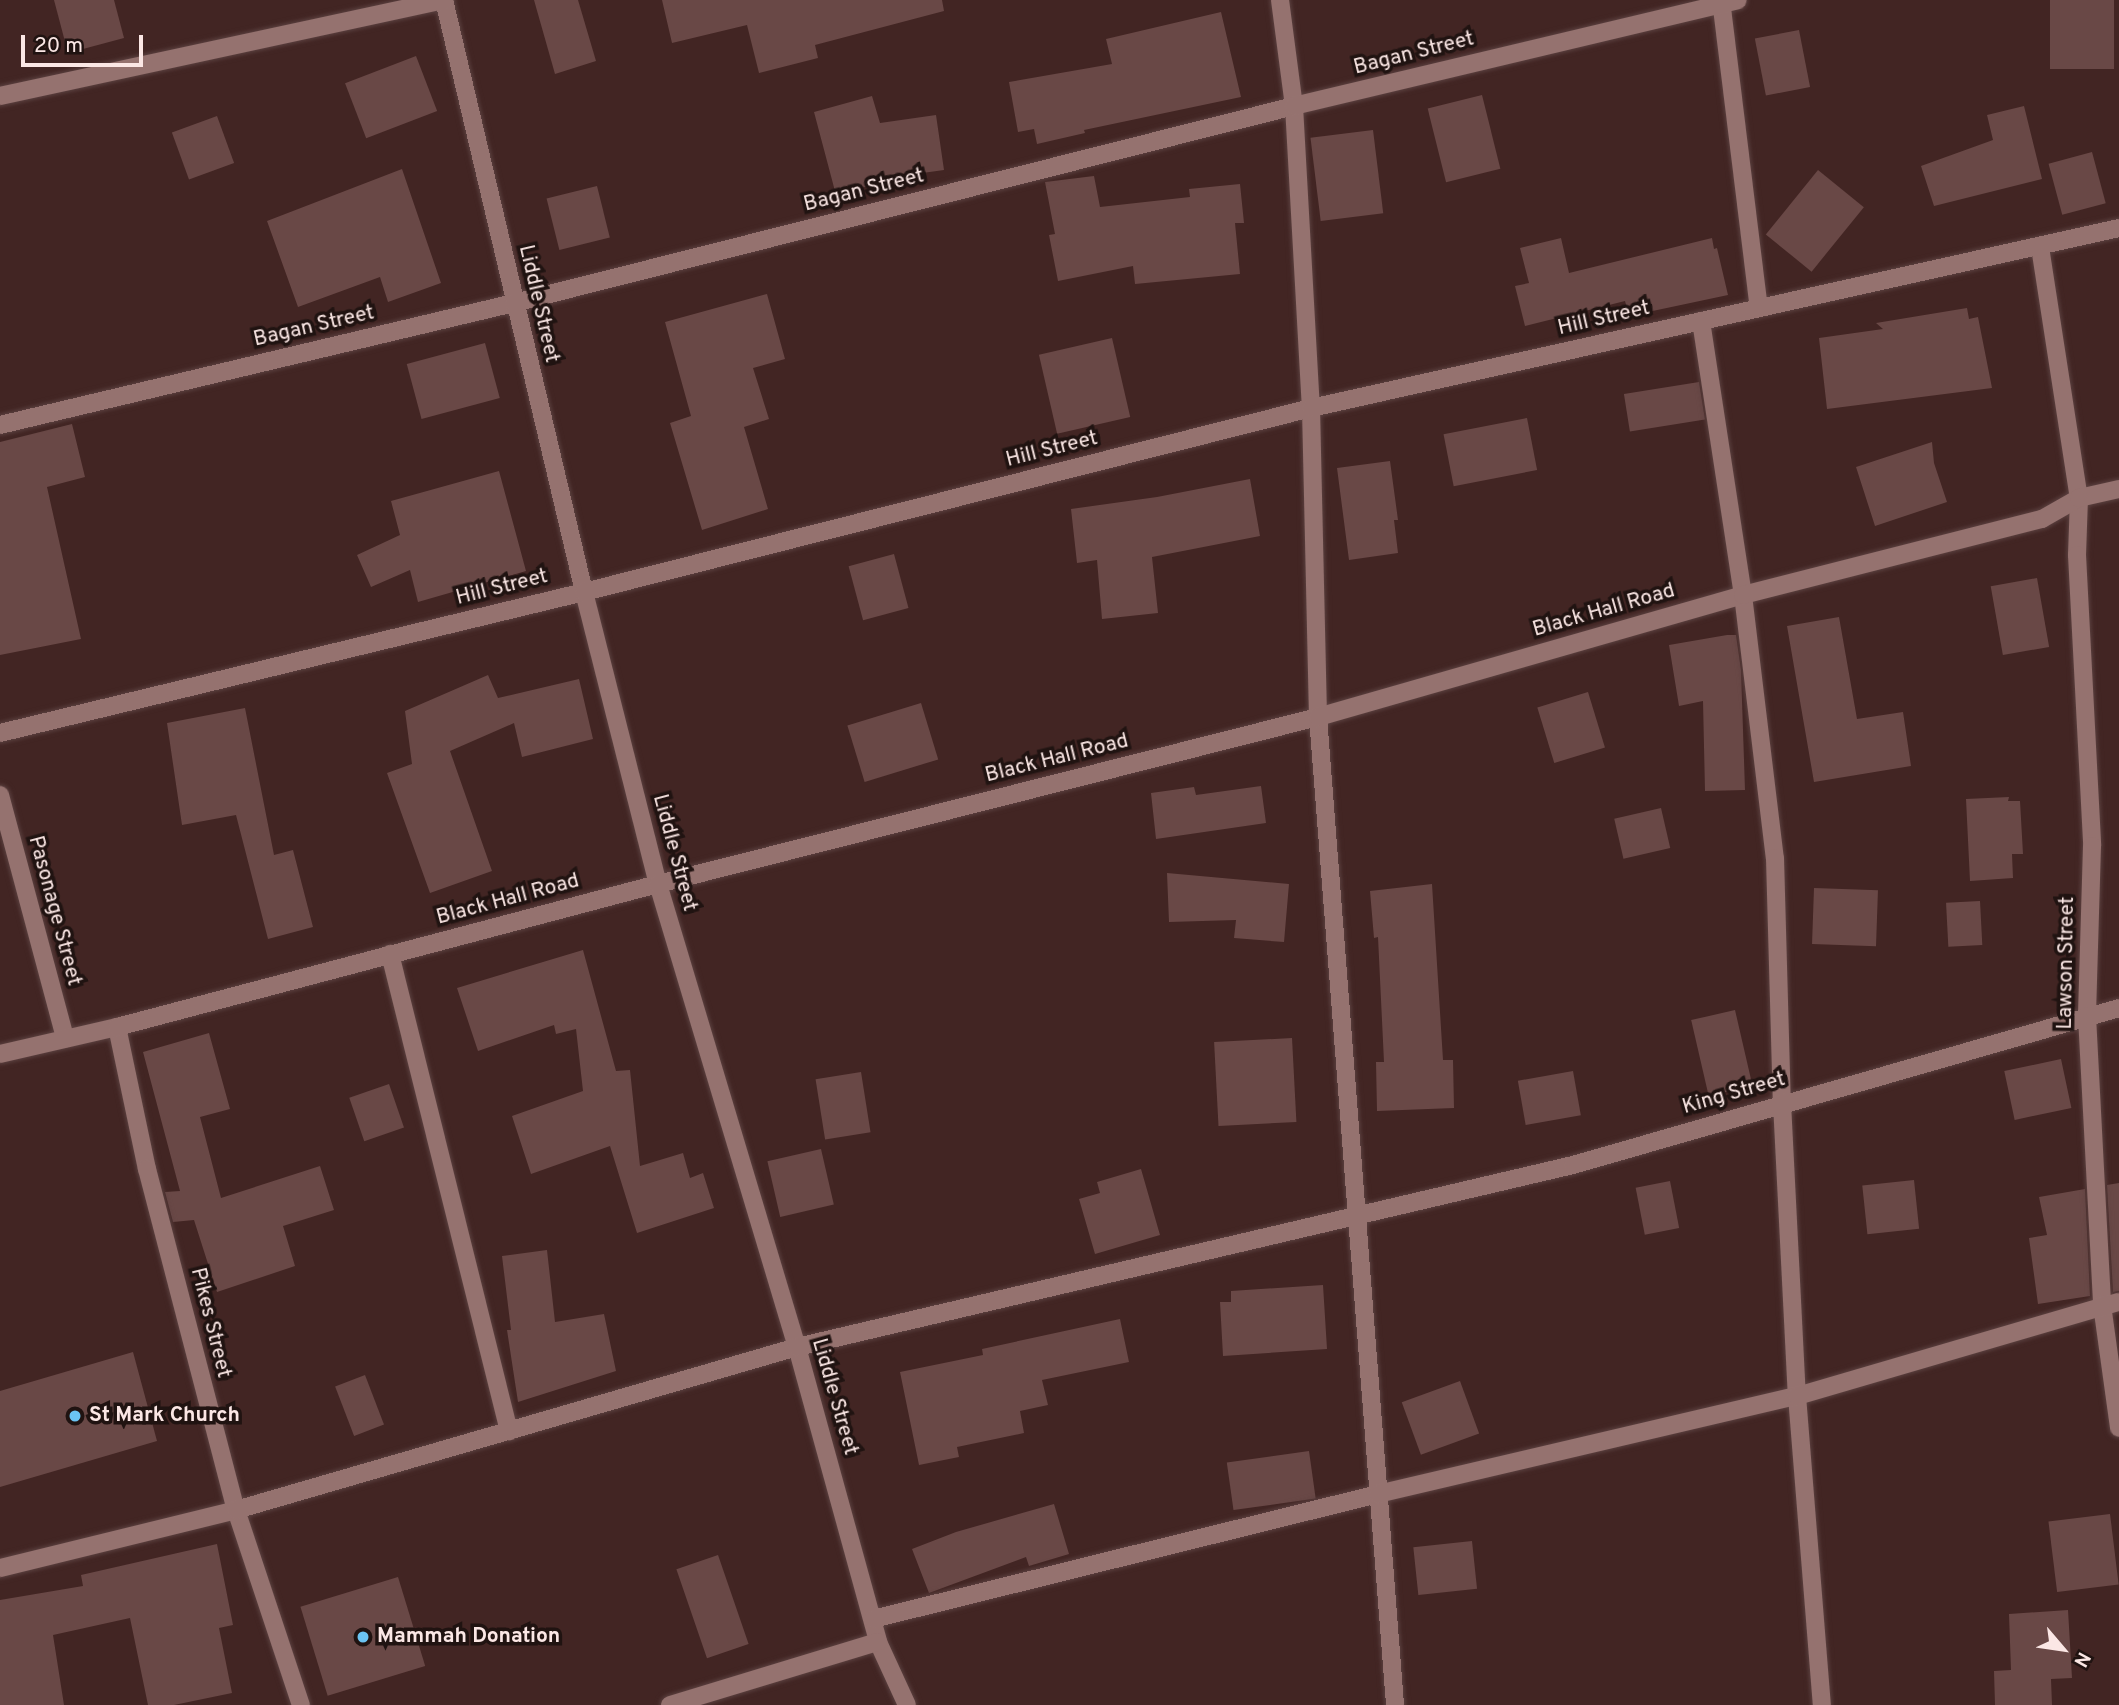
<!DOCTYPE html>
<html>
<head>
<meta charset="utf-8">
<style>
  body { margin:0 }
  #map { position:relative; width:2119px; height:1705px; overflow:hidden; background:#422523; font-family:Overpass,sans-serif }
  div>[style] { position:absolute }
  .building>* { inset:0; background:#694846; transform-origin:0 0 }
  .roads { filter:drop-shadow(0 0 2px #5b4140) drop-shadow(0 0 2px #5b4140) }
  .minor>* { height:18px; margin:-9px; padding:0 9px; transform-origin:9px; border-radius:9px; background:#95726f }
  .dots>* { width:19px; height:19px; translate:-50% -50%; box-sizing:border-box; border:4px solid #201311; border-radius:50% }
  span { translate:-50% -50%; white-space:nowrap; text-align:center; line-height:1.15; -webkit-text-stroke:7px #201311; paint-order:stroke }
  .street-label { font-size:21px; color:#fbe7e5 }
  .poi-label { font-size:21px; color:#fbe7e5; font-weight:700 }
  .left { translate:0 -50%; text-align:left }
  .north { position:absolute; left:2028px; top:1614px; width:70px; height:70px; -webkit-text-stroke:5px #201311; paint-order:stroke; rotate:119deg; font-size:19px; font-weight:700; line-height:28px; text-align:center; color:#fbe7e5 }
  .north::after { content:''; display:block; margin:auto; width:24px; height:32px; background:#fbe7e5; clip-path:polygon(50% 0,100% 100%,50% 72%,0 100%) }
  .scale { position:absolute; left:21px; top:35px; width:122px; height:32px; box-sizing:border-box; border:4px solid #fbe7e5; border-top:0; padding-left:9px; font-size:21px; line-height:24px; white-space:nowrap; color:#fbe7e5; -webkit-text-stroke:5px #201311; paint-order:stroke }
</style>
</head>
<body>
<div id="map">
  <div class="building">
    <i style="clip-path:polygon(54px 0,114px 0,124px 38px,68px 53px)"></i>
    <i style="clip-path:polygon(534px 0,578px 0,596px 61px,555px 74px)"></i>
    <i style="clip-path:polygon(662px 0,942px 0,944px 11px,815px 45px,818px 58px,759px 73px,747px 25px,672px 43px)"></i>
    <i style="left:2050px;top:0;width:64px;height:69px"></i>
    <i style="clip-path:polygon(1221px 12px,1241px 97px,1084px 130px,1085px 133px,1037px 144px,1034px 129px,1018px 132px,1009px 82px,1112px 64px,1106px 39px)"></i>
    <i style="left:1799px;top:30px;width:58px;height:45px;rotate:79deg"></i>
    <i style="left:416px;top:56px;width:59px;height:76px;rotate:69deg"></i>
    <i style="left:1482px;top:95px;width:76px;height:56px;rotate:76deg"></i>
    <i style="clip-path:polygon(872px 96px,880px 123px,936px 115px,944px 170px,908px 175px,836px 195px,814px 112px)"></i>
    <i style="clip-path:polygon(2024px 106px,2042px 179px,1934px 206px,1921px 166px,1993px 140px,1987px 115px)"></i>
    <i style="left:217px;top:116px;width:50px;height:48px;rotate:70deg"></i>
    <i style="left:1373px;top:130px;width:84px;height:63px;rotate:83deg"></i>
    <i style="left:2092px;top:152px;width:53px;height:45px;rotate:75deg"></i>
    <i style="clip-path:polygon(402px 169px,441px 283px,388px 302px,380px 277px,298px 307px,267px 221px)"></i>
    <i style="left:1818px;top:170px;width:59px;height:83px;rotate:39deg"></i>
    <i style="clip-path:polygon(1094px 176px,1100px 207px,1190px 197px,1189px 189px,1240px 184px,1244px 223px,1235px 223px,1240px 274px,1135px 284px,1133px 266px,1058px 281px,1049px 235px,1055px 234px,1045px 182px)"></i>
    <i style="left:597px;top:186px;width:53px;height:52px;rotate:76deg"></i>
    <i style="clip-path:polygon(1561px 238px,1569px 273px,1712px 238px,1714px 249px,1717px 248px,1728px 295px,1629px 316px,1625px 301px,1525px 326px,1515px 286px,1529px 283px,1520px 248px)"></i>
    <i style="clip-path:polygon(767px 294px,785px 359px,753px 368px,769px 419px,744px 427px,768px 509px,702px 530px,670px 423px,691px 416px,665px 322px)"></i>
    <i style="clip-path:polygon(1967px 308px,1969px 319px,1978px 317px,1992px 388px,1827px 409px,1819px 338px,1883px 329px,1876px 323px)"></i>
    <i style="left:1112px;top:338px;width:81px;height:75px;rotate:77deg"></i>
    <i style="left:485px;top:343px;width:57px;height:81px;rotate:75deg"></i>
    <i style="left:1699px;top:382px;width:38px;height:76px;rotate:81deg"></i>
    <i style="left:1527px;top:418px;width:53px;height:85px;rotate:79deg"></i>
    <i style="clip-path:polygon(72px 424px,85px 477px,47px 487px,81px 639px,0 655px,0 442px)"></i>
    <i style="clip-path:polygon(1932px 442px,1934px 463px,1947px 502px,1875px 526px,1856px 467px)"></i>
    <i style="clip-path:polygon(1390px 461px,1398px 520px,1394px 520px,1398px 553px,1349px 560px,1337px 468px)"></i>
    <i style="clip-path:polygon(499px 471px,526px 571px,418px 602px,410px 570px,371px 587px,357px 555px,400px 535px,391px 501px)"></i>
    <i style="clip-path:polygon(1250px 479px,1260px 536px,1152px 557px,1158px 613px,1102px 619px,1097px 560px,1077px 563px,1071px 509px,1157px 497px)"></i>
    <i style="left:894px;top:554px;width:56px;height:47px;rotate:75deg"></i>
    <i style="left:2037px;top:578px;width:70px;height:47px;rotate:80deg"></i>
    <i style="clip-path:polygon(1839px 617px,1857px 719px,1903px 712px,1911px 766px,1814px 782px,1787px 626px)"></i>
    <i style="clip-path:polygon(1727px 635px,1736px 635px,1741px 670px,1745px 790px,1705px 791px,1703px 701px,1679px 706px,1669px 645px)"></i>
    <i style="clip-path:polygon(488px 675px,498px 698px,579px 679px,593px 739px,522px 757px,514px 723px,450px 751px,492px 871px,430px 893px,387px 773px,412px 764px,405px 711px)"></i>
    <i style="left:1588px;top:692px;width:58px;height:53px;rotate:73deg"></i>
    <i style="left:921px;top:703px;width:59px;height:77px;rotate:73deg"></i>
    <i style="clip-path:polygon(245px 708px,274px 855px,293px 850px,313px 927px,268px 939px,236px 815px,182px 825px,167px 723px)"></i>
    <i style="clip-path:polygon(1261px 786px,1266px 823px,1156px 839px,1151px 793px,1194px 787px,1196px 795px)"></i>
    <i style="clip-path:polygon(2009px 797px,2008px 801px,2020px 801px,2023px 854px,2012px 854px,2013px 878px,1970px 881px,1966px 799px)"></i>
    <i style="left:1661px;top:808px;width:41px;height:48px;rotate:77deg"></i>
    <i style="clip-path:polygon(1167px 873px,1289px 884px,1284px 942px,1234px 938px,1236px 920px,1169px 922px)"></i>
    <i style="clip-path:polygon(1432px 884px,1443px 1060px,1453px 1060px,1454px 1108px,1377px 1111px,1376px 1062px,1384px 1062px,1378px 937px,1374px 938px,1370px 891px)"></i>
    <i style="left:1814px;top:888px;width:64px;height:56px;rotate:2deg"></i>
    <i style="left:1980px;top:901px;width:44px;height:34px;rotate:87deg"></i>
    <i style="clip-path:polygon(583px 950px,616px 1071px,630px 1070px,640px 1166px,683px 1153px,690px 1178px,703px 1173px,714px 1208px,637px 1233px,610px 1146px,531px 1174px,512px 1116px,583px 1091px,576px 1029px,556px 1034px,554px 1025px,478px 1051px,457px 988px)"></i>
    <i style="left:1735px;top:1010px;width:78px;height:45px;rotate:77deg"></i>
    <i style="clip-path:polygon(209px 1033px,230px 1109px,200px 1117px,221px 1198px,320px 1166px,334px 1210px,283px 1226px,295px 1266px,217px 1292px,194px 1220px,173px 1222px,165px 1192px,180px 1191px,143px 1052px)"></i>
    <i style="left:1292px;top:1038px;width:84px;height:78px;rotate:87deg"></i>
    <i style="left:2061px;top:1059px;width:50px;height:58px;rotate:78deg"></i>
    <i style="left:1573px;top:1071px;width:45px;height:56px;rotate:80deg"></i>
    <i style="left:861px;top:1072px;width:61px;height:46px;rotate:81deg"></i>
    <i style="left:389px;top:1084px;width:46px;height:42px;rotate:71deg"></i>
    <i style="left:821px;top:1149px;width:57px;height:55px;rotate:77deg"></i>
    <i style="clip-path:polygon(1141px 1169px,1160px 1235px,1095px 1254px,1079px 1199px,1100px 1193px,1097px 1182px)"></i>
    <i style="left:1914px;top:1180px;width:49px;height:52px;rotate:84deg"></i>
    <i style="left:1670px;top:1181px;width:48px;height:35px;rotate:79deg"></i>
    <i style="clip-path:polygon(2119px 1183px,2119px 1291px,2113px 1292px,2107px 1185px)"></i>
    <i style="clip-path:polygon(2085px 1189px,2090px 1296px,2038px 1304px,2029px 1238px,2047px 1235px,2039px 1197px)"></i>
    <i style="clip-path:polygon(547px 1250px,555px 1322px,604px 1314px,616px 1371px,518px 1402px,507px 1330px,511px 1330px,502px 1256px)"></i>
    <i style="clip-path:polygon(1323px 1285px,1327px 1349px,1223px 1356px,1220px 1302px,1231px 1302px,1231px 1291px)"></i>
    <i style="clip-path:polygon(1120px 1319px,1129px 1362px,1042px 1380px,1048px 1405px,1020px 1411px,1024px 1433px,957px 1447px,959px 1457px,919px 1465px,900px 1372px,983px 1355px,982px 1349px)"></i>
    <i style="clip-path:polygon(133px 1352px,157px 1441px,0 1487px,0 1391px)"></i>
    <i style="left:365px;top:1375px;width:53px;height:32px;rotate:69deg"></i>
    <i style="left:1460px;top:1381px;width:56px;height:62px;rotate:70deg"></i>
    <i style="left:1309px;top:1451px;width:48px;height:83px;rotate:82deg"></i>
    <i style="clip-path:polygon(1054px 1504px,1069px 1554px,1029px 1566px,1026px 1557px,929px 1593px,912px 1549px,956px 1532px)"></i>
    <i style="left:2110px;top:1514px;width:71px;height:62px;rotate:83deg"></i>
    <i style="left:1472px;top:1541px;width:48px;height:59px;rotate:84deg"></i>
    <i style="clip-path:polygon(217px 1544px,233px 1625px,219px 1628px,232px 1693px,174px 1705px,148px 1705px,130px 1618px,53px 1635px,64px 1705px,0 1705px,0 1600px,83px 1586px,81px 1575px)"></i>
    <i style="left:718px;top:1555px;width:94px;height:44px;rotate:71deg"></i>
    <i style="left:398px;top:1577px;width:93px;height:102px;rotate:73deg"></i>
    <i style="clip-path:polygon(2068px 1610px,2072px 1678px,2051px 1679px,2052px 1705px,1995px 1705px,1994px 1671px,2011px 1670px,2009px 1614px)"></i>
  </div>
  <div class="roads">
    <div class="minor">
      <i style="left:444px;top:0;width:608px;rotate:76.69deg"></i>
      <i style="left:584px;top:592px;width:301px;rotate:75.8deg"></i>
      <i style="left:658px;top:884px;width:483px;rotate:73.3deg"></i>
      <i style="left:797px;top:1347px;width:306px;rotate:74.6deg"></i>
      <i style="left:878px;top:1642px;width:69px;rotate:65.3deg"></i>
      <i style="left:1280px;top:0;width:107px;rotate:82.5deg"></i>
      <i style="left:1294px;top:106px;width:302px;rotate:86.8deg"></i>
      <i style="left:1311px;top:408px;width:309px;rotate:88.7deg"></i>
      <i style="left:1318px;top:717px;width:991px;rotate:85.54deg"></i>
      <i style="left:1721px;top:0;width:310px;rotate:83deg"></i>
      <i style="left:0;top:96px;width:455px;rotate:-12.2deg"></i>
      <i style="left:2040px;top:247px;width:254px;rotate:81.2deg"></i>
      <i style="left:2079px;top:498px;width:57px;rotate:92deg"></i>
      <i style="left:2077px;top:555px;width:291px;rotate:87deg"></i>
      <i style="left:2092px;top:846px;width:170px;rotate:91.7deg"></i>
      <i style="left:2087px;top:1016px;width:289px;rotate:87deg"></i>
      <i style="left:2102px;top:1305px;width:124px;rotate:82.1deg"></i>
      <i style="left:1701px;top:321px;width:277px;rotate:81.3deg"></i>
      <i style="left:1743px;top:595px;width:265px;rotate:83.1deg"></i>
      <i style="left:1775px;top:858px;width:245px;rotate:88.4deg"></i>
      <i style="left:1782px;top:1103px;width:293px;rotate:87.1deg"></i>
      <i style="left:1797px;top:1396px;width:310px;rotate:85.4deg"></i>
      <i style="left:0;top:425px;width:528px;rotate:-13.35deg"></i>
      <i style="left:514px;top:303px;width:804px;rotate:-14.17deg"></i>
      <i style="left:1294px;top:106px;width:456px;rotate:-13.4deg"></i>
      <i style="left:0;top:733px;width:601px;rotate:-13.57deg"></i>
      <i style="left:584px;top:592px;width:750px;rotate:-14.2deg"></i>
      <i style="left:1311px;top:408px;width:828px;rotate:-12.56deg"></i>
      <i style="left:0;top:795px;width:252px;rotate:75deg"></i>
      <i style="left:390px;top:954px;width:492px;rotate:76deg"></i>
      <i style="left:117px;top:1027px;width:145px;rotate:78.1deg"></i>
      <i style="left:147px;top:1169px;width:352px;rotate:75.4deg"></i>
      <i style="left:236px;top:1510px;width:206px;rotate:71.6deg"></i>
      <i style="left:0;top:1054px;width:120px;rotate:-13deg"></i>
      <i style="left:117px;top:1027px;width:560px;rotate:-14.81deg"></i>
      <i style="left:658px;top:884px;width:681px;rotate:-14.2deg"></i>
      <i style="left:1318px;top:717px;width:442px;rotate:-16deg"></i>
      <i style="left:1743px;top:595px;width:309px;rotate:-14.3deg"></i>
      <i style="left:2042px;top:519px;width:43px;rotate:-29.6deg"></i>
      <i style="left:2079px;top:498px;width:41px;rotate:-12.7deg"></i>
      <i style="left:0;top:1568px;width:243px;rotate:-13.8deg"></i>
      <i style="left:236px;top:1510px;width:584px;rotate:-16.2deg"></i>
      <i style="left:797px;top:1347px;width:797px;rotate:-13.2deg"></i>
      <i style="left:1573px;top:1165px;width:568px;rotate:-16.04deg"></i>
      <i style="left:873px;top:1619px;width:520px;rotate:-13.9deg"></i>
      <i style="left:1378px;top:1494px;width:430px;rotate:-13.2deg"></i>
      <i style="left:1797px;top:1396px;width:335px;rotate:-16.3deg"></i>
      <i style="left:670px;top:1705px;width:217px;rotate:-16.9deg"></i>
    </div>
  </div>
  <div class="dots">
    <i style="left:75px;top:1416px;background:#6bc3f2"></i>
    <i style="left:363px;top:1637px;background:#6bc3f2"></i>
  </div>
  <div class="street-label">
    <span style="left:1414px;top:54px;rotate:-14deg">Bagan Street</span>
    <span style="left:864px;top:191px;rotate:-14deg">Bagan Street</span>
    <span style="left:538px;top:304px;rotate:77deg">Liddle Street</span>
    <span style="left:1604px;top:319px;rotate:-13deg">Hill Street</span>
    <span style="left:314px;top:327px;rotate:-13deg">Bagan Street</span>
    <span style="left:1052px;top:450px;rotate:-14deg">Hill Street</span>
    <span style="left:502px;top:588px;rotate:-14deg">Hill Street</span>
    <span style="left:1604px;top:611px;rotate:-16deg">Black Hall Road</span>
    <span style="left:1057px;top:759px;rotate:-14deg">Black Hall Road</span>
    <span style="left:674px;top:853px;rotate:75deg">Liddle Street</span>
    <span style="left:508px;top:900px;rotate:-15deg">Black Hall Road</span>
    <span style="left:54px;top:911px;rotate:75deg">Pasonage Street</span>
    <span style="left:2067px;top:963px;rotate:-89deg">Lawson Street</span>
    <span style="left:1734px;top:1094px;rotate:-16deg">King Street</span>
    <span style="left:210px;top:1323px;rotate:76deg">Pikes Street</span>
    <span style="left:834px;top:1397px;rotate:74deg">Liddle Street</span>
  </div>
  <div class="poi-label">
    <span class="left" style="left:89px;top:1416px">St Mark Church</span>
    <span class="left" style="left:377px;top:1637px">Mammah Donation</span>
  </div>
  <div class="north">N</div>
  <div class="scale">20 m</div>
</div>
</body>
</html>
